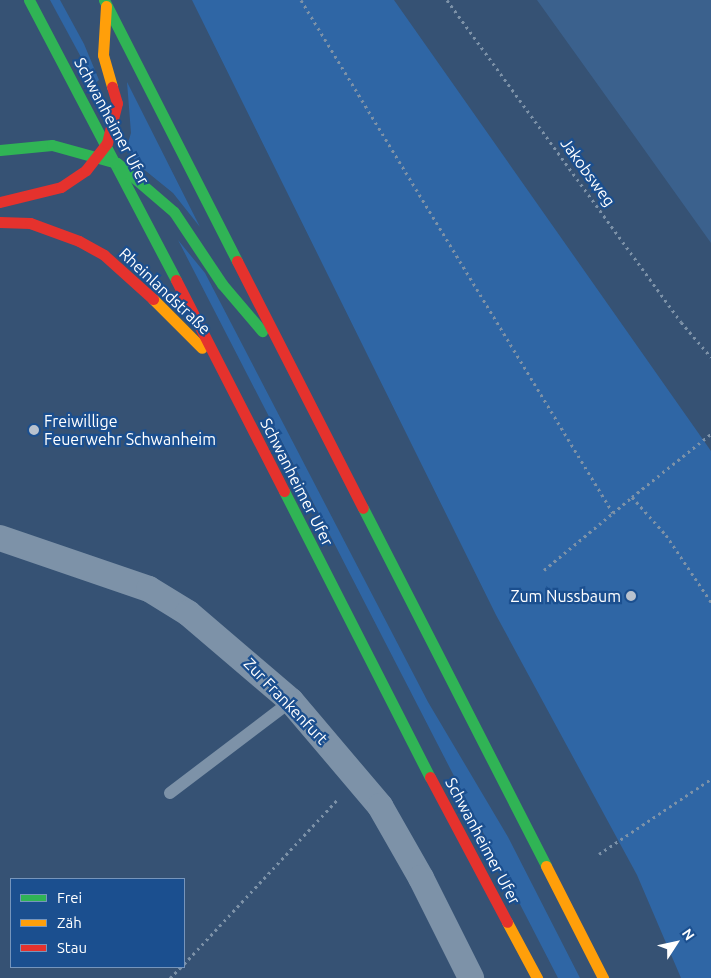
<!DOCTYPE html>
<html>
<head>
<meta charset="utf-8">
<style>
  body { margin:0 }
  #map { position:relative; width:711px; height:978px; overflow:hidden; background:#365274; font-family:Ubuntu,sans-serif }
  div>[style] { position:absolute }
  .green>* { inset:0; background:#2f66a5 }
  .water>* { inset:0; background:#3b618d }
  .path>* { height:3px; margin-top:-1.5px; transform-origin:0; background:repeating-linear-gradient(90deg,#7d92a8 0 2.5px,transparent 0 6.5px) }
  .lane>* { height:12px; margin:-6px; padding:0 6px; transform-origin:6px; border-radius:6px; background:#7d92a8 }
  .street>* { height:26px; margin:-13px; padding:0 13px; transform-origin:13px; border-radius:13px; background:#7d92a8 }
  .fast>* { height:11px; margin:-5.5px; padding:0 5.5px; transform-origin:5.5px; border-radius:5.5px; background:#30b455 }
  .slow>* { height:11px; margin:-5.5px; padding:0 5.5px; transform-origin:5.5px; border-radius:5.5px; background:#ff9f0a }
  .jam>* { height:11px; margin:-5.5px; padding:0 5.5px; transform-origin:5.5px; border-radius:5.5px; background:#e5322d }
  .dots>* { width:14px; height:14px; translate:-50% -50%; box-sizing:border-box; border:2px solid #1b4f8f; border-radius:50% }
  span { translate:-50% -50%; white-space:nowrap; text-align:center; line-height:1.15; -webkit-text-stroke:4.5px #1b4f8f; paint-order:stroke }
  .street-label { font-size:16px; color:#fff }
  .poi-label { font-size:16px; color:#fff }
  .left { translate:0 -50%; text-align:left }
  .right { translate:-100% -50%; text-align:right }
  .legend { position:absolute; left:10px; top:878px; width:175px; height:90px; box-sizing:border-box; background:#1b4f8f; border:1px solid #7695bc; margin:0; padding:6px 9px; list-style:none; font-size:15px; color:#fff }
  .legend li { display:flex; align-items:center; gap:10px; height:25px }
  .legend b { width:25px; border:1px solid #7695bc }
  .north { position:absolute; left:651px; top:918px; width:50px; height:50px; -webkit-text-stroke:4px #1b4f8f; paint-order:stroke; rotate:55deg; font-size:14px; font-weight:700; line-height:20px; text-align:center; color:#fff }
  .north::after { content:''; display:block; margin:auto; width:18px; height:22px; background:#fff; clip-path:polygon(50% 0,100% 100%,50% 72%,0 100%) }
</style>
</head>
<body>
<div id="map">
  <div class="green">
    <i style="clip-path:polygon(50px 0,60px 0,84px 44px,99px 80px,95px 83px)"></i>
    <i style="clip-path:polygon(192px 0,394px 0,711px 451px,711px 978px,681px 978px,637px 875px,496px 615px)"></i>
    <i style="clip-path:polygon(127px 82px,200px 227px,173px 193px,136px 163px,127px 146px,131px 133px)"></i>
    <i style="clip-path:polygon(178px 240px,205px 273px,428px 702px,508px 837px,580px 978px,558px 978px)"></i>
  </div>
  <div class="water">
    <i style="clip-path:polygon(537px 0,711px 0,711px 243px,641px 145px)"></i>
  </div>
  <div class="path">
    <i style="left:301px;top:0;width:600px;rotate:58.69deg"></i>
    <i style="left:613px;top:513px;width:25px;rotate:-40deg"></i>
    <i style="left:632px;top:497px;width:51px;rotate:48.2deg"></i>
    <i style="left:666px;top:535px;width:81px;rotate:56.1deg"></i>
    <i style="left:447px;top:0;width:398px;rotate:54deg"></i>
    <i style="left:681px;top:322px;width:46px;rotate:49.4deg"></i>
    <i style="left:632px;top:497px;width:101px;rotate:-38.6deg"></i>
    <i style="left:544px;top:570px;width:89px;rotate:-39.6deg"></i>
    <i style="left:599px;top:854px;width:135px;rotate:-33.8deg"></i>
    <i style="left:184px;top:964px;width:224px;rotate:-47deg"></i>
    <i style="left:170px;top:978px;width:16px;rotate:-45deg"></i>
  </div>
  <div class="lane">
    <i style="left:170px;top:793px;width:152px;rotate:-37.2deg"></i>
  </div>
  <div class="street">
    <i style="left:0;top:538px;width:157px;rotate:18.9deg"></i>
    <i style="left:149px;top:589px;width:46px;rotate:31.6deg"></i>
    <i style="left:188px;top:613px;width:135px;rotate:40.5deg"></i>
    <i style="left:291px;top:701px;width:138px;rotate:49.7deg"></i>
    <i style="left:380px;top:806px;width:83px;rotate:60.3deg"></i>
    <i style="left:421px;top:878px;width:112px;rotate:63.4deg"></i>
  </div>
  <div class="fast">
    <i style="left:29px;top:0;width:316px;rotate:62.3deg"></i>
    <i style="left:104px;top:0;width:293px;rotate:63deg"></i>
    <i style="left:0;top:150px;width:52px;rotate:-5.5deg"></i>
    <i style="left:52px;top:145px;width:67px;rotate:15.5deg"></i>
    <i style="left:117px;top:163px;width:75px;rotate:40.7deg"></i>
    <i style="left:174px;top:212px;width:87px;rotate:56.3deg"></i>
    <i style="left:222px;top:284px;width:62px;rotate:49.6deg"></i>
    <i style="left:284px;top:491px;width:321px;rotate:63deg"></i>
    <i style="left:363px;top:508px;width:402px;rotate:62.9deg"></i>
  </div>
  <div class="slow">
    <i style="left:106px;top:6px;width:49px;rotate:93.5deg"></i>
    <i style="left:103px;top:55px;width:33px;rotate:74deg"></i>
    <i style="left:153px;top:299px;width:69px;rotate:45deg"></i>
    <i style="left:546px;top:866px;width:126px;rotate:63deg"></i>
    <i style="left:507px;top:922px;width:64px;rotate:61.8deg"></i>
  </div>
  <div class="jam">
    <i style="left:0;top:202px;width:63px;rotate:-13.8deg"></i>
    <i style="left:61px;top:187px;width:30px;rotate:-34deg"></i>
    <i style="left:86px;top:170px;width:34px;rotate:-52deg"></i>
    <i style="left:107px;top:143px;width:41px;rotate:-76deg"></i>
    <i style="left:117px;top:103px;width:17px;rotate:-107deg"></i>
    <i style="left:0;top:222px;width:30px;rotate:2deg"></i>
    <i style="left:30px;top:223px;width:52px;rotate:20.2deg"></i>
    <i style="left:79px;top:241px;width:29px;rotate:29deg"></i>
    <i style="left:104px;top:255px;width:66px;rotate:41.9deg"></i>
    <i style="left:237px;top:261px;width:277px;rotate:63deg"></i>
    <i style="left:176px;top:280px;width:237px;rotate:62.9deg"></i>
    <i style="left:430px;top:777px;width:164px;rotate:62deg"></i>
  </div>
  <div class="dots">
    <i style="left:34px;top:430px;background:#b9c2ce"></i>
    <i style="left:631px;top:596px;background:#b9c2ce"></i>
  </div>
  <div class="street-label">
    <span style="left:112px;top:121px;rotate:62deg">Schwanheimer Ufer</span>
    <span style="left:588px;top:172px;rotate:54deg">Jakobsweg</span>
    <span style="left:165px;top:291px;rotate:43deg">Rheinlandstraße</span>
    <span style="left:297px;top:482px;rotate:63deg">Schwanheimer Ufer</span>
    <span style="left:286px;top:701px;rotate:46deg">Zur Frankenfurt</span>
    <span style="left:483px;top:841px;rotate:62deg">Schwanheimer Ufer</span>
  </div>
  <div class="poi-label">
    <span class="left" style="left:44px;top:430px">Freiwillige<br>Feuerwehr Schwanheim</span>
    <span class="right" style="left:621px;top:596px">Zum Nussbaum</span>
  </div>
  <ul class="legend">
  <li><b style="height:6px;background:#30b455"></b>Frei</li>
  <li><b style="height:6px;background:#ff9f0a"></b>Zäh</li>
  <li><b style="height:6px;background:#e5322d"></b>Stau</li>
  </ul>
  <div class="north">N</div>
</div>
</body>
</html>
